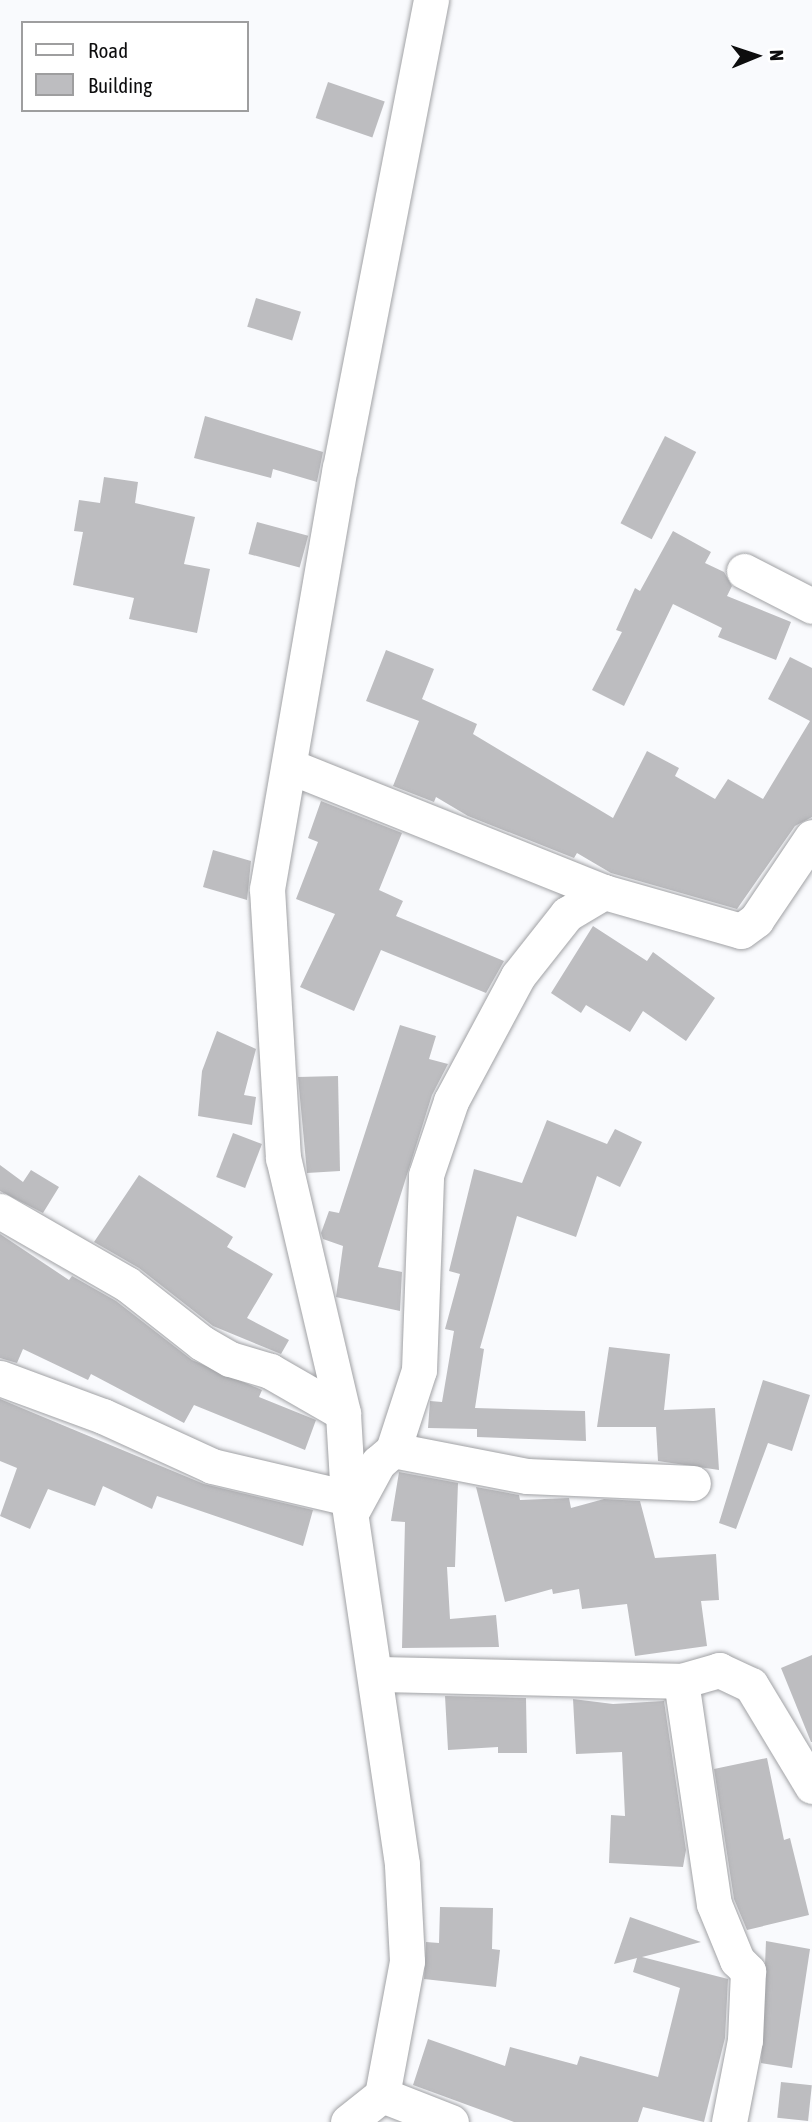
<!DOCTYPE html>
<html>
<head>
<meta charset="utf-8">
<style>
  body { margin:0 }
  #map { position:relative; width:812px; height:2122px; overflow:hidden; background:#f9fafd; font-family:"Asap Condensed",sans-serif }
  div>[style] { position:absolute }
  .building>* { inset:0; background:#bdbdc0; transform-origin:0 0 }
  .roads { filter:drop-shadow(0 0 2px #a1a2a5) drop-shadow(0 0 2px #a1a2a5) }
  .street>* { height:35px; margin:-17.5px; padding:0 17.5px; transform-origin:17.5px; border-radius:17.5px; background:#fff }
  span { translate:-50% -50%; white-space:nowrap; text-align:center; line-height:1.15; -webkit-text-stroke:7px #fff; paint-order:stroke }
  .legend { position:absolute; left:21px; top:21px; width:228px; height:91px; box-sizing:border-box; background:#fff; border:2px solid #9e9e9f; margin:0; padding:9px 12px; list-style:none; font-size:21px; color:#0d0d0e }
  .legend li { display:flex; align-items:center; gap:14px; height:35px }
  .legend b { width:35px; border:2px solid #9e9e9f }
  .north { position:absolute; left:721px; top:21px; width:70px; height:70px; -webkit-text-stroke:5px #fff; paint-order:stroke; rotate:88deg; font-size:19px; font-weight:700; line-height:28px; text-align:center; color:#0d0d0e }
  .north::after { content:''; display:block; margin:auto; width:24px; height:32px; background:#0d0d0e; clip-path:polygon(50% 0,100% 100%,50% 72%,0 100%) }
</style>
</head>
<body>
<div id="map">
  <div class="building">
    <i style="left:328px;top:82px;width:60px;height:38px;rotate:19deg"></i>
    <i style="left:256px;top:298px;width:47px;height:30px;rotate:17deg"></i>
    <i style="clip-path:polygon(205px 416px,323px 452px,317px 482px,273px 469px,271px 478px,194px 458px)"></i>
    <i style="left:665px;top:436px;width:35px;height:98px;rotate:27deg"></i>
    <i style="clip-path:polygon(104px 477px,138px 482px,135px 503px,195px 517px,184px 564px,210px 569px,197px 633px,129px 619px,134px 598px,73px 585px,83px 532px,74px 531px,79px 500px,100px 503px)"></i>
    <i style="left:257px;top:522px;width:53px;height:33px;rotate:15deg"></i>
    <i style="clip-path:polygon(673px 531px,711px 552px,705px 563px,724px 572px,732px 586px,727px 596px,791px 622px,776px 660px,718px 637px,722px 628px,673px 604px,624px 706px,592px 690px,622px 632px,616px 630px,635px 588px,640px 591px)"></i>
    <i style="clip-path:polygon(386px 650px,434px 669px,422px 699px,477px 724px,473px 734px,613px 818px,647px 751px,679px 768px,675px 776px,715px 799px,728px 779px,763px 799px,810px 721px,768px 699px,790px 657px,812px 668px,812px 817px,795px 826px,737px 909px,611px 873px,577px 853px,574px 858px,468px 816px,436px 797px,434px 802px,393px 786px,419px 721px,366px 701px)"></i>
    <i style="clip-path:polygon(321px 801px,402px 833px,379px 890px,403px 901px,396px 916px,504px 961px,486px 993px,381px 950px,354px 1011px,300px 987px,335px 914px,296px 899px,318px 842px,308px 838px)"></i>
    <i style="clip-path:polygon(213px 850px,251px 861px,247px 900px,203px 887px)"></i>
    <i style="clip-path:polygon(593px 926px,647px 961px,653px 952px,715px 998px,686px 1041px,643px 1011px,630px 1032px,586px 1005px,581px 1013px,551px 993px)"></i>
    <i style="clip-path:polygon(400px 1025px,436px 1036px,429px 1059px,448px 1064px,432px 1095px,378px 1267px,402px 1272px,400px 1311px,336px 1297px,343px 1246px,323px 1239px,321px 1233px,329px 1211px,339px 1213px)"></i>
    <i style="clip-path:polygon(217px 1031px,256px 1049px,244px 1095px,256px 1097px,252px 1125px,198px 1116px,202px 1071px)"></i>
    <i style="clip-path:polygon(338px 1076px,340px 1171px,307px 1173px,298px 1077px)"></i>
    <i style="clip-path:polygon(547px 1120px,607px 1144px,615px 1129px,642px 1142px,620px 1187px,597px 1176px,576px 1237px,517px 1216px,480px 1348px,484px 1349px,475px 1408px,585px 1411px,586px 1441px,477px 1437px,477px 1429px,428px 1428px,430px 1401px,442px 1402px,454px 1331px,445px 1329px,460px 1274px,449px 1271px,474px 1169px,522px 1183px)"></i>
    <i style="left:233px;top:1133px;width:31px;height:47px;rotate:21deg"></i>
    <i style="clip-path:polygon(0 1165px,23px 1182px,31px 1170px,59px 1187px,43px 1213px,0 1191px)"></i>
    <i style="clip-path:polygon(139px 1175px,233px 1237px,227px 1247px,273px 1274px,247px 1318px,289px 1340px,281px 1354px,213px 1326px,139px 1268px,94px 1242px)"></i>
    <i style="clip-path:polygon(0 1234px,69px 1280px,72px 1276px,116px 1301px,192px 1360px,262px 1390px,259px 1397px,316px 1420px,305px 1450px,194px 1405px,184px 1423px,91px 1374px,88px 1380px,23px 1349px,17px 1363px,0 1358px)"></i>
    <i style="clip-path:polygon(609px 1347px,670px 1354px,664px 1410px,715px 1408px,719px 1470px,658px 1461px,656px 1427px,597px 1427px)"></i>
    <i style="clip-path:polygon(763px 1380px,810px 1395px,792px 1451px,768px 1443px,736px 1529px,719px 1523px)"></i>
    <i style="clip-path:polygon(0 1399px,204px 1484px,313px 1510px,303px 1546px,157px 1496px,152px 1509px,103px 1486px,95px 1506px,48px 1489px,30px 1529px,0 1516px,17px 1468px,0 1461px)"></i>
    <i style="clip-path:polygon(399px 1472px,458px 1483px,455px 1567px,447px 1567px,450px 1619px,496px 1615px,499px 1647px,402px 1648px,405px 1522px,391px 1521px)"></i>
    <i style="clip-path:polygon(476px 1487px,519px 1495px,520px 1500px,569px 1498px,571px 1508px,604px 1499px,640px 1501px,655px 1558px,716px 1554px,719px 1600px,701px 1601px,707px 1646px,635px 1656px,627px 1604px,582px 1609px,579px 1589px,553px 1594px,552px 1589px,505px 1602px)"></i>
    <i style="clip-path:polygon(812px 1655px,812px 1742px,811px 1742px,781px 1668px)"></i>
    <i style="clip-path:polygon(445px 1696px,526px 1698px,527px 1753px,498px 1753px,498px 1747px,448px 1750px)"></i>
    <i style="clip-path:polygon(573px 1699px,613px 1704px,664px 1701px,686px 1850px,683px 1867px,609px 1863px,611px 1815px,625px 1816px,622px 1752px,576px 1754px)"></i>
    <i style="clip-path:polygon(767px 1758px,784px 1840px,790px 1838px,809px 1915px,747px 1930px,734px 1899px,714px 1769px)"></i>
    <i style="clip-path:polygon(440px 1907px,493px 1908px,492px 1949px,500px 1950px,496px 1987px,424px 1979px,426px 1942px,439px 1943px)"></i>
    <i style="clip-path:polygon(630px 1917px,701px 1942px,642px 1957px,728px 1979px,725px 2038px,704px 2122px,643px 2107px,638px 2122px,514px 2122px,413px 2085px,428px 2039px,505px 2066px,510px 2047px,577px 2065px,580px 2056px,658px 2077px,680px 1988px,633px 1972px,637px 1958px,614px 1964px)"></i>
    <i style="clip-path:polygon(766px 1941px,810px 1949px,792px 2068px,761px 2063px)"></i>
    <i style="left:781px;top:2082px;width:31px;height:36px;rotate:6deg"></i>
  </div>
  <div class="roads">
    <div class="street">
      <i style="left:744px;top:571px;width:76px;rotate:27.2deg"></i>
      <i style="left:289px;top:766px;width:339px;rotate:21.8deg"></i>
      <i style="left:0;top:1211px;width:146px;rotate:29.9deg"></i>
      <i style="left:127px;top:1284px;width:95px;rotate:38.2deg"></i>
      <i style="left:202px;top:1343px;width:32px;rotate:30deg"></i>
      <i style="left:230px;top:1359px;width:42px;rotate:16.7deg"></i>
      <i style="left:270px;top:1371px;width:84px;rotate:29.9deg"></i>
      <i style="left:0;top:1378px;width:110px;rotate:20.3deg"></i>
      <i style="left:103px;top:1416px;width:120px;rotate:24.6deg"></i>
      <i style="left:212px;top:1466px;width:140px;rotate:13.2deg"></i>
      <i style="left:393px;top:1450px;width:136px;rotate:11deg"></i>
      <i style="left:527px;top:1476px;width:166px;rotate:2.4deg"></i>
      <i style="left:352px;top:1511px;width:55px;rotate:-61.6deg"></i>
      <i style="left:378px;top:1463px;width:20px;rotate:-41deg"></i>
      <i style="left:393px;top:1450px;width:84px;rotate:-72deg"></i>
      <i style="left:419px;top:1370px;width:195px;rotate:-87.9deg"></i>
      <i style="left:426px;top:1175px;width:78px;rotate:-71.3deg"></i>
      <i style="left:451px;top:1101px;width:142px;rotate:-61.8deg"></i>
      <i style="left:518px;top:976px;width:79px;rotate:-51.7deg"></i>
      <i style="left:567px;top:914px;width:43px;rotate:-30.7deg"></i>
      <i style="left:604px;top:892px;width:142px;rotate:15.9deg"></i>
      <i style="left:741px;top:931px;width:19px;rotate:-36deg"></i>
      <i style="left:756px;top:920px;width:100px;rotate:-56deg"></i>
      <i style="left:376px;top:1674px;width:305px;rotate:1.3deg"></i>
      <i style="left:681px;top:1681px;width:225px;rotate:81.6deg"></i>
      <i style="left:714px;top:1904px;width:61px;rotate:67.7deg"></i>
      <i style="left:737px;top:1960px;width:16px;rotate:45deg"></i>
      <i style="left:748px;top:1971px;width:69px;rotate:92.5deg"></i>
      <i style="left:745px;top:2040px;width:84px;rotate:101deg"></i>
      <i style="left:681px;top:1681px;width:40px;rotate:-16deg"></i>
      <i style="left:719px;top:1670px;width:35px;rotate:25deg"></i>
      <i style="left:751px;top:1685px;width:118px;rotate:58.9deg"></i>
      <i style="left:382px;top:2095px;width:74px;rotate:21.4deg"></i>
      <i style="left:348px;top:2122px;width:43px;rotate:-38.5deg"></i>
      <i style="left:382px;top:2095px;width:136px;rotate:-79.4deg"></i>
      <i style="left:407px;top:1961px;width:97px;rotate:-93deg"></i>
      <i style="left:402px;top:1864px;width:370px;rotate:-98.4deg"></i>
      <i style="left:348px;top:1498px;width:85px;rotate:-93.4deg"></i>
      <i style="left:343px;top:1413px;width:262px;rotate:-103.2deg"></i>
      <i style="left:283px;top:1158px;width:269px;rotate:-93.4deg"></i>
      <i style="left:267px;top:889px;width:427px;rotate:-80.2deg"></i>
      <i style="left:340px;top:468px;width:477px;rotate:-79deg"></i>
    </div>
  </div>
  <ul class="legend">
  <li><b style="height:9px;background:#fff"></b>Road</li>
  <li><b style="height:19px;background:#bdbdc0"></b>Building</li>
  </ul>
  <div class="north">N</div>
</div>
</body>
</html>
